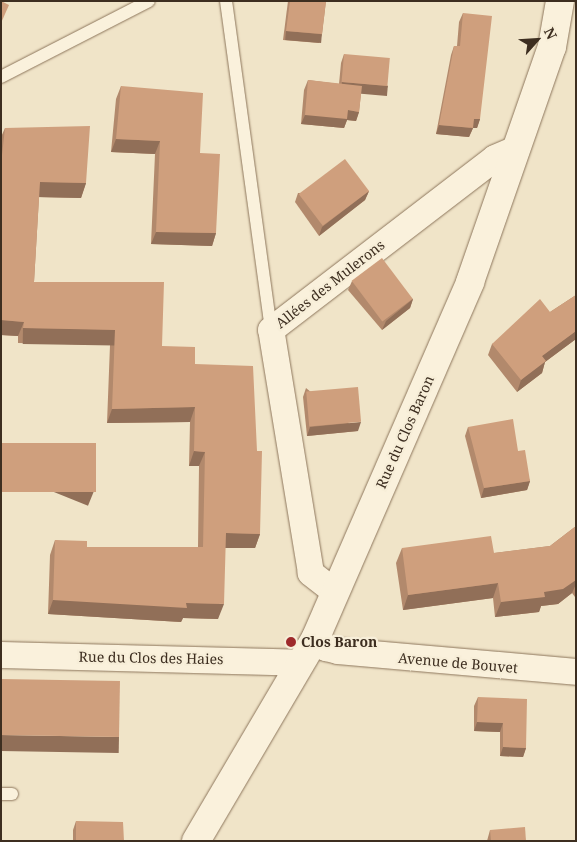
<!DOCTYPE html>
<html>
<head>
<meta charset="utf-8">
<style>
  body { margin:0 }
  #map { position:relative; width:577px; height:842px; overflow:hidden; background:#f0e4c8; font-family:"Noto Serif",serif }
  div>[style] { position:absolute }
  .roads { filter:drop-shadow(0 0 1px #8d765c) drop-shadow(0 0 1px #8d765c) }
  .service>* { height:12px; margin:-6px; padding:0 6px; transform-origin:6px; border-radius:6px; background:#faf1dc }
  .minor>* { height:26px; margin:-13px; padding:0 13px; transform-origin:13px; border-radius:13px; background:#faf1dc }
  .tertiary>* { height:28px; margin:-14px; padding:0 14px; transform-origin:14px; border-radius:14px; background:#faf1dc }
  .wall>* { inset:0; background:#b2896c }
  .shaded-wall>* { inset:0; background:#916f58; transform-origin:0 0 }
  .building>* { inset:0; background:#cf9f7d; transform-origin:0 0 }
  .dots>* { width:14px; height:14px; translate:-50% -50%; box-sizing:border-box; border:2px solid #f7eed8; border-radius:50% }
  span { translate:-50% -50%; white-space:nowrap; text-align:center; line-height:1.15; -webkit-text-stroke:4.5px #f7eed8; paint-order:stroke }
  .street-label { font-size:14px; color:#3d2e20 }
  .poi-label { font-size:14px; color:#3d2e20; font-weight:700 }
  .left { translate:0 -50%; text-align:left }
  .frame { position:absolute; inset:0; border:2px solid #3d2e20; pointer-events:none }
  .north { position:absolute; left:512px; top:15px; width:50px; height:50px; -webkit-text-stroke:4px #f7eed8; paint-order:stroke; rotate:64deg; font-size:14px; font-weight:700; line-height:20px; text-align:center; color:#3d2e20 }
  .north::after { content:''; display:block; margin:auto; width:18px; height:22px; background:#3d2e20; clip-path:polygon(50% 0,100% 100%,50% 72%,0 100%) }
</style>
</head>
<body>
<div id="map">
  <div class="roads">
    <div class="service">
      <i style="left:226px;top:1px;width:332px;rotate:82.2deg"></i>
      <i style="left:1px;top:77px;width:166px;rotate:-27.2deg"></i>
      <i style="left:1px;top:794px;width:11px"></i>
    </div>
    <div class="minor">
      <i style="left:335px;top:592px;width:31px;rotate:-142deg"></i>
      <i style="left:311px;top:573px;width:246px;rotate:-99.3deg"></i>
      <i style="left:271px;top:330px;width:282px;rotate:-37.5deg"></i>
      <i style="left:495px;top:158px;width:23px;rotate:-23deg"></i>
      <i style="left:316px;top:637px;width:15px;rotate:48deg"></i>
      <i style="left:326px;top:648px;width:12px;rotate:14deg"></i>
      <i style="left:338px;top:651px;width:239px;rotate:5deg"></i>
      <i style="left:1px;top:655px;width:300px;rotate:1.5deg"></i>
    </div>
    <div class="tertiary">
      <i style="left:196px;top:841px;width:237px;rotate:-59.5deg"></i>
      <i style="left:316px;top:637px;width:387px;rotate:-66.5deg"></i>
      <i style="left:470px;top:282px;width:249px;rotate:-70.8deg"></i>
      <i style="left:552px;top:47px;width:47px;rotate:-80.1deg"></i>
    </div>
  </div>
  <div class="wall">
    <i style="clip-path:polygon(288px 1px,326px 1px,322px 34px,319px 43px,283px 40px)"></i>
    <i style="clip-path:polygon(463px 13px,480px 119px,477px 128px,473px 128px,469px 137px,436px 134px,451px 55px,454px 46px,457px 46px,459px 22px)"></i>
    <i style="clip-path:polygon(344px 54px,388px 86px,384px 95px,361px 93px,359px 112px,356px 121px,347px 120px,344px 128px,301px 124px,304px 90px,308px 80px,339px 84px,341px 63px)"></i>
    <i style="clip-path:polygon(121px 86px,200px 153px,216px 233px,212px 246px,151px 244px,155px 154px,111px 152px,116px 99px)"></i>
    <i style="clip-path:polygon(5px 128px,86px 183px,81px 198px,39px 197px,34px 282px,162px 346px,195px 364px,260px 534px,255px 548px,225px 548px,218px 619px,183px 618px,181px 622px,48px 614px,50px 555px,55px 540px,87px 547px,198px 547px,199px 466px,189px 466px,190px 422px,107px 423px,110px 345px,18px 343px,18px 336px,1px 335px,1px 137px)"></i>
    <i style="clip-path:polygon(369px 191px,365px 200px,319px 236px,295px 202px,298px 193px)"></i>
    <i style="clip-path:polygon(352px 281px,413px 299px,410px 308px,382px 330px,348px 290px)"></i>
    <i style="clip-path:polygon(576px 295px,576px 339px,545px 362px,542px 373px,517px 392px,488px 355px,492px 344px,550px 312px)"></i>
    <i style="clip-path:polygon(306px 388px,358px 431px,307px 436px,303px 397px)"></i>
    <i style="clip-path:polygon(468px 427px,518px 451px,530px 481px,527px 490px,481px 498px,465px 436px)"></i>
    <i style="clip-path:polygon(576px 526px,575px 597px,572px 593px,558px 604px,541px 606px,539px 612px,495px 617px,493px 598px,403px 610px,396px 563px,402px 548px,494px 553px,550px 546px)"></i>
    <i style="clip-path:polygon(478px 697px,526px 748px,523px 757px,500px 756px,500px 732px,474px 731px,474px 706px)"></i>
    <i style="clip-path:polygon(76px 821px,124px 841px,126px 841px,73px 841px,73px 830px)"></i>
    <i style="clip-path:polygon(490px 830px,526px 841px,487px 841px)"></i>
  </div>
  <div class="shaded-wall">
    <i style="left:286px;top:31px;width:36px;height:9px;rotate:5deg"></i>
    <i style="left:342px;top:82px;width:46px;height:10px;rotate:5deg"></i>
    <i style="clip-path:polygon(348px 110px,359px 112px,356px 121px,347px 120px,344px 128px,301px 124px,305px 115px)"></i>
    <i style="clip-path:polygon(474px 119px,480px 119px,477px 128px,470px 128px)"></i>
    <i style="clip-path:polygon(439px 125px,473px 128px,469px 137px,436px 134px)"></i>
    <i style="clip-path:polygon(116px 139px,160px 141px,155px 154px,111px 152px)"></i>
    <i style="clip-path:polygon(40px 182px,86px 183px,81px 198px,35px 197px)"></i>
    <i style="clip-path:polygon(369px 191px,365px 200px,319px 236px,322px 227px)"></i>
    <i style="clip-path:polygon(156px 232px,216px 233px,212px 246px,151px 244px)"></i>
    <i style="clip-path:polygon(413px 299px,410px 308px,382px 330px,386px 321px)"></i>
    <i style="clip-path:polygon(1px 320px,24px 322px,18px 336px,1px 335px)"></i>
    <i style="left:23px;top:328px;width:92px;height:16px;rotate:1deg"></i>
    <i style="clip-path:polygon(576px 331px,576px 339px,545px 362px,542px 373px,517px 392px,521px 380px,542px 356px)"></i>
    <i style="clip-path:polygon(195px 407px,190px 422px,107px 423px,112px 409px)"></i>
    <i style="clip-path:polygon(361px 422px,358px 431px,307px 436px,310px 427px)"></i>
    <i style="clip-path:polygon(194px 451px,205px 452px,199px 466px,189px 466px)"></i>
    <i style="clip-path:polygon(530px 481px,527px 490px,481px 498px,484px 488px)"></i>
    <i style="left:94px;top:491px;width:16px;height:93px;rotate:112deg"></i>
    <i style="clip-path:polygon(226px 533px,260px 534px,255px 548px,221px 548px)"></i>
    <i style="clip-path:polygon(576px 580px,576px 584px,572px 593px,558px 604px,541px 606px,539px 612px,495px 617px,501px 602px,544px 592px)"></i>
    <i style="clip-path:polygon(498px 583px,493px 598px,403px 610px,408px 595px)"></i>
    <i style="clip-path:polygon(53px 600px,186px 603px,224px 604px,218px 619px,183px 618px,181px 622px,48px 614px)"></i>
    <i style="clip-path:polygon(477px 722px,503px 723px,500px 732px,474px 731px)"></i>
    <i style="left:1px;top:735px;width:118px;height:16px;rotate:1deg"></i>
    <i style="clip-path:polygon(503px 747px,526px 748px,523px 757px,500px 756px)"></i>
  </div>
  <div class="building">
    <i style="clip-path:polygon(1px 1px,9px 5px,1px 23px)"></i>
    <i style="clip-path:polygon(290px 1px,326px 1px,322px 34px,286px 31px)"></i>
    <i style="clip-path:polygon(463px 13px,492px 16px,480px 119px,474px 119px,473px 128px,439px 125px,454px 46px,460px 46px)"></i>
    <i style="left:344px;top:54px;width:46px;height:28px;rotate:5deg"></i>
    <i style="clip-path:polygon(308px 80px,362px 86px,359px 112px,348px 110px,347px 119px,305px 115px)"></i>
    <i style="clip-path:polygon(121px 86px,203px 93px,200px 153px,220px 154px,216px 233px,156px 232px,160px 141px,116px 139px)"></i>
    <i style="clip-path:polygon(90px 126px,86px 183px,40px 182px,34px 282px,164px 282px,162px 346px,195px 347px,195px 364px,253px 366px,257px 451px,262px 451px,260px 534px,226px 533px,224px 604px,186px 603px,187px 608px,53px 600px,55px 540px,87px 541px,87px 547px,203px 547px,205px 452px,194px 451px,195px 407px,112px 409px,115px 330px,23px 328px,24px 322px,1px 320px,1px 164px,5px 128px)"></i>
    <i style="left:345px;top:159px;width:40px;height:58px;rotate:53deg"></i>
    <i style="left:382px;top:258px;width:51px;height:38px;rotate:53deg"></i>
    <i style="clip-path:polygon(576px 295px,576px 331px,542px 356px,546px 361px,521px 380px,492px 344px,540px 299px,550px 312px)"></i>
    <i style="left:358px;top:387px;width:35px;height:52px;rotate:85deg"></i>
    <i style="clip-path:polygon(513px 419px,518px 451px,525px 450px,530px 481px,484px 488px,468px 427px)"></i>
    <i style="left:1px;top:443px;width:95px;height:49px"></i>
    <i style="clip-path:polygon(576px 526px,576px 580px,563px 589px,544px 592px,545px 597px,501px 602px,498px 583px,408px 595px,402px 548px,491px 536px,494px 553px,550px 546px)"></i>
    <i style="left:1px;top:679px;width:119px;height:56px;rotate:1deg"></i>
    <i style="clip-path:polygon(478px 697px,527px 699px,526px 748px,503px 747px,503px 723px,477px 722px)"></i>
    <i style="clip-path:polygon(76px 821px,123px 822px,124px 841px,126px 841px,76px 841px)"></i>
    <i style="clip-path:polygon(525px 827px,526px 841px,491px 841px,490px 830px)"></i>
  </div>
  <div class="dots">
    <i style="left:291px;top:642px;background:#9e2a2b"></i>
  </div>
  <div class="street-label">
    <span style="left:330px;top:284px;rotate:-38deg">Allées des Mulerons</span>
    <span style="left:405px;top:432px;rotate:-66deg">Rue du Clos Baron</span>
    <span style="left:151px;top:658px;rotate:1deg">Rue du Clos des Haies</span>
    <span style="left:458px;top:663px;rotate:5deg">Avenue de Bouvet</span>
  </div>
  <div class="poi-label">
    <span class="left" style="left:301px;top:642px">Clos Baron</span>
  </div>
  <div class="frame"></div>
  <div class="north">N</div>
</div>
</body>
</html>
